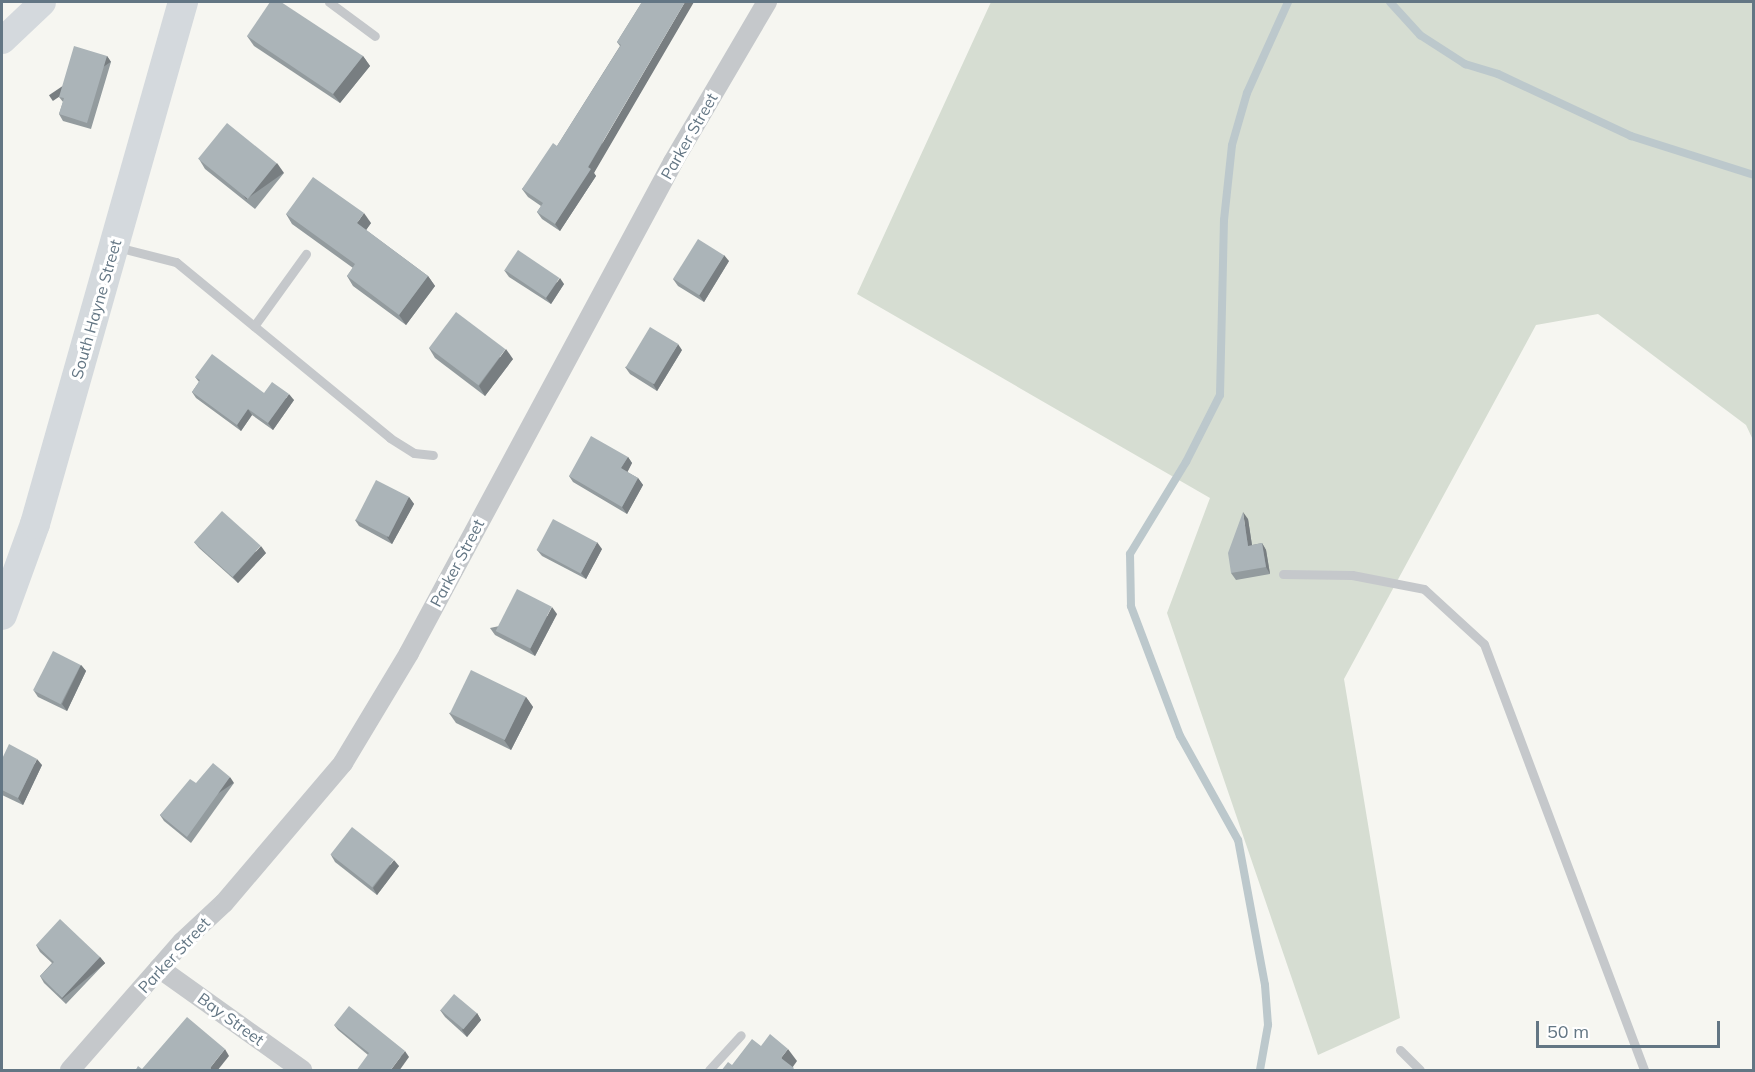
<!DOCTYPE html>
<html>
<head>
<meta charset="utf-8">
<style>
  body { margin:0 }
  #map { position:relative; width:1755px; height:1072px; overflow:hidden; background:#f6f6f1; font-family:Mulish,sans-serif }
  div>[style] { position:absolute }
  .green>* { inset:0; background:#d6ddd2 }
  .stream>* { height:8px; margin:-4px; padding:0 4px; transform-origin:4px; border-radius:4px; background:#bcc8cc }
  .lane>* { height:9px; margin:-4.5px; padding:0 4.5px; transform-origin:4.5px; border-radius:4.5px; background:#c5c8cb }
  .street>* { height:20px; margin:-10px; padding:0 10px; transform-origin:10px; border-radius:10px; background:#c5c8cb }
  .secondary>* { height:27px; margin:-13.5px; padding:0 13.5px; transform-origin:13.5px; border-radius:13.5px; background:#d4d9dd }
  .primary>* { height:30px; margin:-15px; padding:0 15px; transform-origin:15px; border-radius:15px; background:#d4d9dd }
  .wall>* { inset:0; background:#939b9e }
  .shaded-wall>* { inset:0; background:#787e81; transform-origin:0 0 }
  .building>* { inset:0; background:#abb4b8; transform-origin:0 0 }
  span { translate:-50% -50%; white-space:nowrap; text-align:center; line-height:1.15; -webkit-text-stroke:6px #fff; paint-order:stroke }
  .street-label { font-size:16px; color:#637684 }
  .frame { position:absolute; inset:0; border:3px solid #637684; pointer-events:none }
  .scale { position:absolute; left:1536px; top:1021px; width:184px; height:27px; box-sizing:border-box; border:3px solid #637684; border-top:0; padding-left:8px; font-size:18px; line-height:21px; white-space:nowrap; color:#637684; -webkit-text-stroke:4px #fff; paint-order:stroke }
</style>
</head>
<body>
<div id="map">
  <div class="green">
    <i style="clip-path:polygon(991px 2px,1753px 2px,1753px 440px,1746px 425px,1598px 314px,1536px 325px,1344px 679px,1400px 1018px,1318px 1055px,1167px 613px,1210px 498px,857px 294px)"></i>
  </div>
  <div class="stream">
    <i style="left:1390px;top:2px;width:45px;rotate:47.7deg"></i>
    <i style="left:1420px;top:35px;width:54px;rotate:32.8deg"></i>
    <i style="left:1465px;top:64px;width:34px;rotate:17deg"></i>
    <i style="left:1498px;top:74px;width:147px;rotate:25deg"></i>
    <i style="left:1631px;top:136px;width:129px;rotate:17.6deg"></i>
    <i style="left:1260px;top:1070px;width:46px;rotate:-79.9deg"></i>
    <i style="left:1268px;top:1025px;width:40px;rotate:-94.3deg"></i>
    <i style="left:1265px;top:985px;width:147px;rotate:-100.5deg"></i>
    <i style="left:1238px;top:840px;width:119px;rotate:-119.1deg"></i>
    <i style="left:1180px;top:736px;width:139px;rotate:-110.7deg"></i>
    <i style="left:1131px;top:606px;width:52px;rotate:-91.1deg"></i>
    <i style="left:1130px;top:554px;width:108px;rotate:-58.7deg"></i>
    <i style="left:1186px;top:462px;width:75px;rotate:-63.1deg"></i>
    <i style="left:1220px;top:395px;width:175px;rotate:-88.7deg"></i>
    <i style="left:1224px;top:220px;width:75px;rotate:-83.9deg"></i>
    <i style="left:1232px;top:145px;width:54px;rotate:-73.9deg"></i>
    <i style="left:1247px;top:93px;width:100px;rotate:-65.7deg"></i>
  </div>
  <div class="lane">
    <i style="left:329px;top:2px;width:57px;rotate:36.5deg"></i>
    <i style="left:117px;top:247px;width:61px;rotate:14.3deg"></i>
    <i style="left:176px;top:262px;width:277px;rotate:39.4deg"></i>
    <i style="left:390px;top:438px;width:28px;rotate:32deg"></i>
    <i style="left:414px;top:453px;width:19px;rotate:6deg"></i>
    <i style="left:254px;top:326px;width:89px;rotate:-54.2deg"></i>
    <i style="left:1283px;top:574px;width:69px;rotate:0.8deg"></i>
    <i style="left:1352px;top:575px;width:73px;rotate:11deg"></i>
    <i style="left:1424px;top:589px;width:81px;rotate:42.5deg"></i>
    <i style="left:1484px;top:644px;width:455px;rotate:69.4deg"></i>
    <i style="left:1400px;top:1050px;width:28px;rotate:45deg"></i>
    <i style="left:709px;top:1070px;width:47px;rotate:-47.6deg"></i>
  </div>
  <div class="street">
    <i style="left:159px;top:968px;width:176px;rotate:35.5deg"></i>
    <i style="left:70px;top:1070px;width:170px;rotate:-48.8deg"></i>
    <i style="left:182px;top:942px;width:57px;rotate:-42.9deg"></i>
    <i style="left:224px;top:903px;width:184px;rotate:-49.6deg"></i>
    <i style="left:343px;top:763px;width:128px;rotate:-59deg"></i>
    <i style="left:409px;top:653px;width:557px;rotate:-61.73deg"></i>
    <i style="left:673px;top:162px;width:186px;rotate:-59.6deg"></i>
  </div>
  <div class="secondary">
    <i style="left:2px;top:40px;width:55px;rotate:-43.5deg"></i>
  </div>
  <div class="primary">
    <i style="left:2px;top:615px;width:97px;rotate:-70.1deg"></i>
    <i style="left:35px;top:524px;width:543px;rotate:-74.17deg"></i>
  </div>
  <div class="wall">
    <i style="clip-path:polygon(642px 2px,594px 173px,596px 176px,560px 231px,542px 219px,537px 212px,541px 206px,528px 197px,522px 189px,557px 146px,620px 46px,617px 42px)"></i>
    <i style="clip-path:polygon(247px 36px,363px 56px,370px 66px,340px 103px,254px 46px)"></i>
    <i style="clip-path:polygon(107px 56px,111px 62px,91px 129px,63px 121px,59px 114px,63px 102px,59px 97px)"></i>
    <i style="clip-path:polygon(199px 159px,284px 173px,255px 209px,205px 169px)"></i>
    <i style="clip-path:polygon(286px 214px,371px 223px,366px 230px,428px 276px,435px 286px,406px 325px,353px 286px,347px 276px,353px 268px,292px 224px)"></i>
    <i style="clip-path:polygon(729px 261px,704px 302px,678px 286px,673px 279px)"></i>
    <i style="clip-path:polygon(504px 270px,564px 284px,551px 304px,509px 277px)"></i>
    <i style="clip-path:polygon(429px 348px,513px 359px,485px 396px,435px 358px)"></i>
    <i style="clip-path:polygon(682px 350px,657px 391px,630px 374px,625px 367px)"></i>
    <i style="clip-path:polygon(195px 377px,264px 393px,294px 400px,273px 430px,252px 415px,241px 431px,196px 398px,192px 392px,199px 382px)"></i>
    <i style="clip-path:polygon(628px 457px,632px 463px,627px 472px,638px 478px,643px 485px,627px 514px,573px 482px,569px 476px)"></i>
    <i style="clip-path:polygon(409px 497px,414px 504px,392px 544px,359px 526px,355px 520px)"></i>
    <i style="clip-path:polygon(1248px 519px,1252px 545px,1262px 543px,1266px 550px,1270px 574px,1236px 580px,1231px 573px)"></i>
    <i style="clip-path:polygon(194px 542px,266px 553px,238px 583px,199px 548px)"></i>
    <i style="clip-path:polygon(602px 549px,586px 579px,542px 556px,537px 550px)"></i>
    <i style="clip-path:polygon(557px 614px,535px 656px,495px 635px,490px 628px)"></i>
    <i style="clip-path:polygon(81px 665px,86px 671px,67px 711px,38px 697px,34px 691px)"></i>
    <i style="clip-path:polygon(526px 697px,533px 707px,511px 750px,456px 723px,449px 713px)"></i>
    <i style="clip-path:polygon(2px 759px,42px 765px,23px 805px,2px 795px)"></i>
    <i style="clip-path:polygon(196px 783px,234px 783px,191px 843px,164px 821px,160px 815px)"></i>
    <i style="clip-path:polygon(331px 855px,399px 866px,377px 895px,335px 862px)"></i>
    <i style="clip-path:polygon(36px 945px,100px 957px,105px 963px,66px 1004px,44px 983px,40px 976px,52px 963px,40px 952px)"></i>
    <i style="clip-path:polygon(440px 1010px,477px 1013px,481px 1020px,467px 1037px,445px 1017px)"></i>
    <i style="clip-path:polygon(334px 1025px,409px 1057px,368px 1055px,338px 1030px)"></i>
  </div>
  <div class="shaded-wall">
    <i style="clip-path:polygon(685px 2px,694px 2px,594px 173px,596px 176px,560px 231px,555px 224px)"></i>
    <i style="left:107px;top:56px;width:7px;height:70px;rotate:56deg"></i>
    <i style="clip-path:polygon(363px 56px,370px 66px,340px 103px,333px 94px)"></i>
    <i style="left:277px;top:163px;width:12px;height:46px;rotate:55deg"></i>
    <i style="clip-path:polygon(364px 213px,371px 223px,364px 233px,357px 223px)"></i>
    <i style="clip-path:polygon(724px 255px,729px 261px,704px 302px,699px 295px)"></i>
    <i style="clip-path:polygon(428px 276px,435px 286px,406px 325px,399px 315px)"></i>
    <i style="clip-path:polygon(560px 278px,564px 284px,551px 304px,546px 298px)"></i>
    <i style="clip-path:polygon(678px 344px,682px 350px,657px 391px,653px 384px)"></i>
    <i style="clip-path:polygon(506px 349px,513px 359px,485px 396px,479px 386px)"></i>
    <i style="clip-path:polygon(289px 394px,294px 400px,273px 430px,268px 423px)"></i>
    <i style="clip-path:polygon(248px 409px,252px 415px,241px 431px,237px 425px)"></i>
    <i style="clip-path:polygon(628px 457px,632px 463px,626px 475px,621px 468px)"></i>
    <i style="clip-path:polygon(638px 478px,643px 485px,627px 514px,622px 507px)"></i>
    <i style="clip-path:polygon(409px 497px,414px 504px,392px 544px,387px 537px)"></i>
    <i style="clip-path:polygon(1243px 512px,1248px 519px,1253px 552px,1248px 546px)"></i>
    <i style="clip-path:polygon(597px 542px,602px 549px,586px 579px,581px 573px)"></i>
    <i style="clip-path:polygon(1262px 543px,1266px 550px,1270px 574px,1266px 567px)"></i>
    <i style="clip-path:polygon(261px 546px,266px 553px,238px 583px,233px 577px)"></i>
    <i style="clip-path:polygon(552px 607px,557px 614px,535px 656px,530px 649px)"></i>
    <i style="clip-path:polygon(81px 665px,86px 671px,67px 711px,62px 704px)"></i>
    <i style="clip-path:polygon(526px 697px,533px 707px,511px 750px,504px 740px)"></i>
    <i style="clip-path:polygon(37px 759px,42px 765px,23px 805px,18px 798px)"></i>
    <i style="left:230px;top:777px;width:7px;height:74px;rotate:56deg"></i>
    <i style="clip-path:polygon(394px 860px,399px 866px,377px 895px,373px 888px)"></i>
    <i style="left:100px;top:957px;width:8px;height:56px;rotate:50deg"></i>
    <i style="clip-path:polygon(477px 1013px,481px 1020px,467px 1037px,462px 1030px)"></i>
    <i style="clip-path:polygon(225px 1049px,229px 1056px,217px 1071px,212px 1071px,210px 1068px)"></i>
    <i style="clip-path:polygon(788px 1049px,797px 1061px,790px 1071px,781px 1058px)"></i>
    <i style="clip-path:polygon(405px 1051px,409px 1057px,399px 1071px,390px 1071px)"></i>
  </div>
  <div class="building">
    <i style="clip-path:polygon(270px 2px,281px 2px,363px 56px,333px 94px,247px 36px)"></i>
    <i style="clip-path:polygon(642px 2px,685px 2px,588px 167px,591px 169px,555px 224px,537px 212px,543px 203px,522px 189px,553px 143px,557px 146px,621px 45px,617px 42px)"></i>
    <i style="clip-path:polygon(74px 46px,107px 56px,87px 123px,59px 114px,64px 98px,59px 97px)"></i>
    <i style="left:227px;top:123px;width:64px;height:46px;rotate:39deg"></i>
    <i style="clip-path:polygon(313px 177px,364px 213px,357px 223px,428px 276px,399px 315px,347px 276px,355px 264px,286px 214px)"></i>
    <i style="left:698px;top:239px;width:31px;height:47px;rotate:32deg"></i>
    <i style="left:518px;top:250px;width:50px;height:24px;rotate:34deg"></i>
    <i style="left:456px;top:312px;width:62px;height:45px;rotate:37deg"></i>
    <i style="left:650px;top:327px;width:33px;height:47px;rotate:31deg"></i>
    <i style="clip-path:polygon(212px 354px,264px 393px,272px 382px,289px 394px,268px 423px,248px 409px,237px 425px,192px 392px,200px 380px,195px 377px)"></i>
    <i style="clip-path:polygon(591px 436px,628px 457px,621px 468px,638px 478px,622px 507px,569px 476px)"></i>
    <i style="left:376px;top:480px;width:37px;height:45px;rotate:27deg"></i>
    <i style="left:222px;top:511px;width:52px;height:42px;rotate:42deg"></i>
    <i style="clip-path:polygon(1243px 512px,1248px 546px,1262px 543px,1266px 567px,1231px 573px,1228px 553px)"></i>
    <i style="left:553px;top:519px;width:50px;height:35px;rotate:28deg"></i>
    <i style="left:517px;top:589px;width:39px;height:47px;rotate:27deg"></i>
    <i style="left:53px;top:651px;width:31px;height:44px;rotate:27deg"></i>
    <i style="left:471px;top:670px;width:61px;height:48px;rotate:26deg"></i>
    <i style="clip-path:polygon(9px 744px,37px 759px,18px 798px,2px 790px,2px 759px)"></i>
    <i style="clip-path:polygon(213px 763px,230px 777px,187px 837px,160px 815px,190px 779px,196px 783px)"></i>
    <i style="left:352px;top:827px;width:53px;height:35px;rotate:38deg"></i>
    <i style="clip-path:polygon(60px 919px,100px 957px,62px 998px,40px 976px,54px 962px,36px 945px)"></i>
    <i style="left:454px;top:994px;width:30px;height:21px;rotate:40deg"></i>
    <i style="clip-path:polygon(349px 1006px,405px 1051px,390px 1071px,356px 1071px,369px 1053px,334px 1025px)"></i>
    <i style="clip-path:polygon(187px 1017px,225px 1049px,210px 1068px,213px 1071px,135px 1071px,138px 1066px,142px 1069px)"></i>
    <i style="clip-path:polygon(770px 1034px,788px 1049px,781px 1058px,794px 1068px,792px 1071px,721px 1071px,728px 1062px,732px 1065px,752px 1039px,761px 1046px)"></i>
  </div>
  <div class="street-label">
    <span style="left:689px;top:136px;rotate:-60deg">Parker Street</span>
    <span style="left:96px;top:309px;rotate:-74deg">South Hayne Street</span>
    <span style="left:457px;top:563px;rotate:-62deg">Parker Street</span>
    <span style="left:174px;top:955px;rotate:-47deg">Parker Street</span>
    <span style="left:231px;top:1019px;rotate:36deg">Bay Street</span>
  </div>
  <div class="frame"></div>
  <div class="scale">50 m</div>
</div>
</body>
</html>
